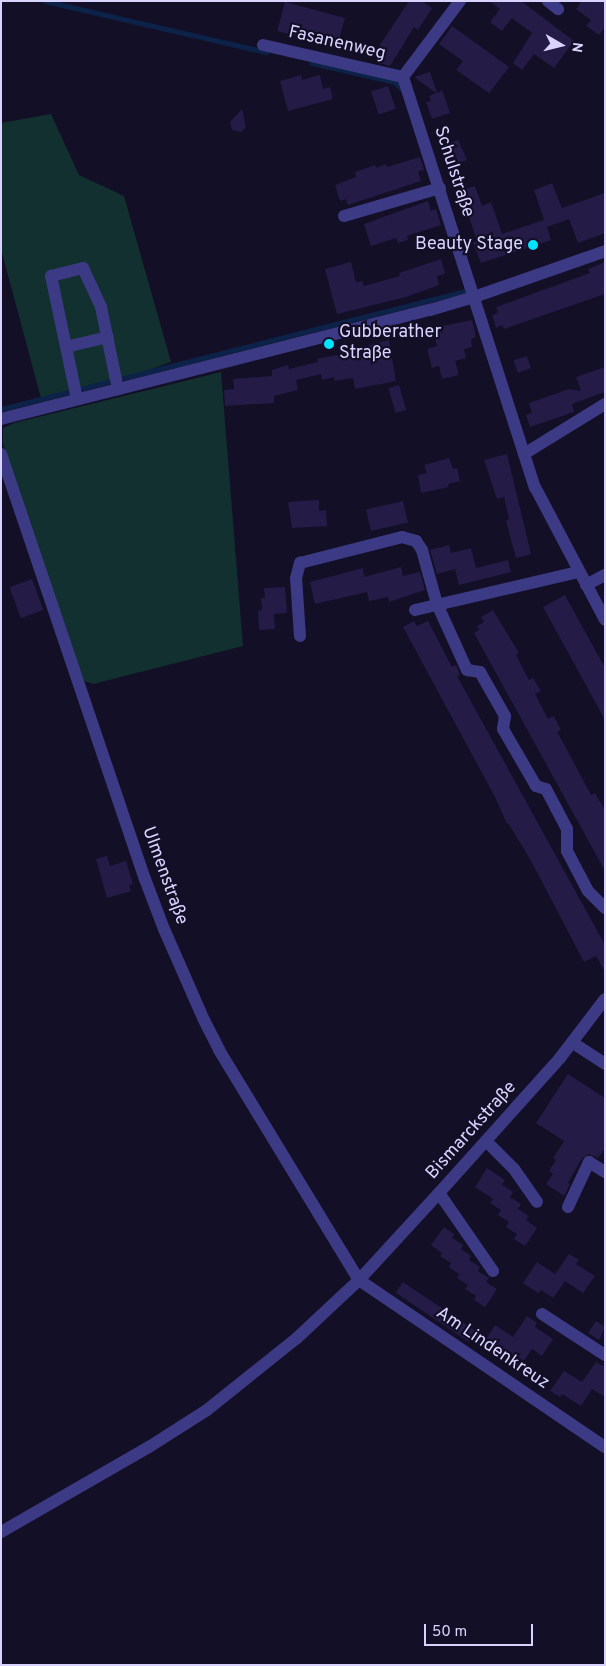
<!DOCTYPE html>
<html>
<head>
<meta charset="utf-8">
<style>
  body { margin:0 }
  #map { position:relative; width:606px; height:1666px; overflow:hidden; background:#130f26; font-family:Overpass,sans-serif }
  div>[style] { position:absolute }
  .green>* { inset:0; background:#12302f }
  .stream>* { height:4.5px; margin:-2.25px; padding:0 2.25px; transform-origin:2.25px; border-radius:2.25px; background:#0c2248 }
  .building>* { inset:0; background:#241b47; transform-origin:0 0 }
  .minor>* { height:12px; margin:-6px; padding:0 6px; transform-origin:6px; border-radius:6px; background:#3d3a85 }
  .dots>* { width:14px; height:14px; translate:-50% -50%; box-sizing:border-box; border:2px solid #130f26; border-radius:50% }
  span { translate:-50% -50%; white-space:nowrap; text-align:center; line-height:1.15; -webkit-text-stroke:4.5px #130f26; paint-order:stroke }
  .street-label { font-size:18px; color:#d9d4ff }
  .poi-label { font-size:18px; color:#d9d4ff }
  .right { translate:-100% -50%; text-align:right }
  .left { translate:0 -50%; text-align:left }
  .frame { position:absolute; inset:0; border:2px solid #d9d4ff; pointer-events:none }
  .north { position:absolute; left:536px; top:20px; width:50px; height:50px; -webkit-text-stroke:4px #130f26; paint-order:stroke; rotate:98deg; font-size:14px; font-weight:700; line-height:20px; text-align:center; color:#d9d4ff }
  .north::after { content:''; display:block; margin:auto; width:18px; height:22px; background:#d9d4ff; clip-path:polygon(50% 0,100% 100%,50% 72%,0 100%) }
  .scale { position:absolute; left:424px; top:1624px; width:109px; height:22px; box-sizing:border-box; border:2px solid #d9d4ff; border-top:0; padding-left:6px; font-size:15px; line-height:18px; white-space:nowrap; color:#d9d4ff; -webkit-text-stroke:4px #130f26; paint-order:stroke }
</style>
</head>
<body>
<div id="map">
  <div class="green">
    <i style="clip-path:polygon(51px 114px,79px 175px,124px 196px,171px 362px,117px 381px,42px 402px,1px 249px,1px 123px)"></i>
    <i style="clip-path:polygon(221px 372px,243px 646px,93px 684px,82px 680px,3px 444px,3px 428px,14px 423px)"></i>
  </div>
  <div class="stream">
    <i style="left:45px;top:1px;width:227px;rotate:13deg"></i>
    <i style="left:312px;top:63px;width:85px;rotate:12.9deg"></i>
    <i style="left:395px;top:82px;width:10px;rotate:45deg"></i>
    <i style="left:124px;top:378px;width:357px;rotate:-14.3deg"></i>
    <i style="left:81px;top:389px;width:27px;rotate:-15deg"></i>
    <i style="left:1px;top:409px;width:69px;rotate:-14.2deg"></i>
  </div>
  <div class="building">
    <i style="clip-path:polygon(409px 1px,422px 1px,432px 8px,418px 30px,414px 27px,390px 66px,376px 62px,383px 51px,378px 48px)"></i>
    <i style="clip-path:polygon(489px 1px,521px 1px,574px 41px,554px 68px,534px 54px,522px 70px,513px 63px,532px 33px,512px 18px,502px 31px,490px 22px,500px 9px)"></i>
    <i style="clip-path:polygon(582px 1px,605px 1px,605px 27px,599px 35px,586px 26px,591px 20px,576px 9px)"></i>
    <i style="left:285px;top:2px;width:62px;height:30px;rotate:15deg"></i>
    <i style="clip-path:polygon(452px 26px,509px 67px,489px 93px,456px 70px,463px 61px,439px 44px)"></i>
    <i style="clip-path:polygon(430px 72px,437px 93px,442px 90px,450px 113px,432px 119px,426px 102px,431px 101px,429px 96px,436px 93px,414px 77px)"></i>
    <i style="clip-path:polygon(301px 75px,302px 80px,320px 75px,323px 89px,330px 87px,333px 99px,288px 111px,280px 81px)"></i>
    <i style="left:388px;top:86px;width:24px;height:18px;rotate:71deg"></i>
    <i style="clip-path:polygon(242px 109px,246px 127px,241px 132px,232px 130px,230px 122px)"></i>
    <i style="clip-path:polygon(458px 140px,467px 160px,449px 166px,440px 146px)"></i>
    <i style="clip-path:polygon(420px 157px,424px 170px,418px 171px,421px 181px,348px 205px,346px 199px,340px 201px,335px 185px,356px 177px,355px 172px,375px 165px,376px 168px,386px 164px,387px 167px)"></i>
    <i style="clip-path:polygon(552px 183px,562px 208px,605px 193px,605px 233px,578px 243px,569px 219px,547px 227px,551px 240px,481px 263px,473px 243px,477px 241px,467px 211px,465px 212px,461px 202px,459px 203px,456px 192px,475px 186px,482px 206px,491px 202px,502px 234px,544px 220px,534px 190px)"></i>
    <i style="clip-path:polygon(428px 201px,431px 211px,436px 209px,441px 225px,407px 236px,408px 240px,398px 243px,396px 238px,371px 246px,364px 224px)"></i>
    <i style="clip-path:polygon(441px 259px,445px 274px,437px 276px,439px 285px,406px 297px,337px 314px,325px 269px,351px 262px,356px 282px,362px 281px,364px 286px,400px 276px,399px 273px)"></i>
    <i style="clip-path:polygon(605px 262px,605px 294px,504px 329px,502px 325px,496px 328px,492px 315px,498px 313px,496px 307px,590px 273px,588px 269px)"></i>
    <i style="clip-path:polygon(472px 320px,476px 337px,471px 339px,472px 347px,464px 349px,466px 358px,455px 361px,459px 375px,442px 379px,439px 366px,432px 368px,427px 349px,437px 346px,433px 328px)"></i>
    <i style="clip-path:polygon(389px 340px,396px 381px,355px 389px,353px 378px,335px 381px,334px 377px,322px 380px,321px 374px,296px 380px,298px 390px,274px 396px,274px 403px,225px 406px,224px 390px,234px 389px,233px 379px,272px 376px,272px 370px,288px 365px,289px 369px,318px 362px,317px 359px,360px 350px,359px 348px)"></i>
    <i style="left:527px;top:356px;width:13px;height:14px;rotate:72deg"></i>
    <i style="clip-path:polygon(605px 367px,605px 392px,572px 404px,574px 412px,530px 427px,526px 415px,532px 413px,529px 403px,569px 389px,581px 391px,576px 377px)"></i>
    <i style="left:399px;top:385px;width:26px;height:11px;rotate:74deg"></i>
    <i style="clip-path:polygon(507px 454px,531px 554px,516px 558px,506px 521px,509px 519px,504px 497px,497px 499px,484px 460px)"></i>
    <i style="clip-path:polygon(449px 458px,453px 469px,457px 468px,460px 481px,448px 484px,449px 487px,421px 493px,418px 475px,427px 473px,424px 465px)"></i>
    <i style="clip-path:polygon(319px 500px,319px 511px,326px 510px,327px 526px,292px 528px,288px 502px)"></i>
    <i style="left:403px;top:501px;width:22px;height:38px;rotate:77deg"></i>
    <i style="clip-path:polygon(449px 545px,451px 553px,471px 548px,476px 568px,508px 560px,511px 572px,459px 585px,455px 569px,437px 574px,430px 550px)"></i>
    <i style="clip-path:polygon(401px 567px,403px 576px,420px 572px,425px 590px,389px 602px,388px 597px,369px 601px,367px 592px,315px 604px,310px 582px,363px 568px,364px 577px)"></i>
    <i style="left:32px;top:579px;width:33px;height:24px;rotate:70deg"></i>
    <i style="clip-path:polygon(285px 587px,287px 613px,274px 614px,275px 629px,259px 630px,258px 611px,262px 610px,261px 598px,265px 598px,264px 588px)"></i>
    <i style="clip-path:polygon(565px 595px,605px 668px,605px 720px,543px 607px)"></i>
    <i style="clip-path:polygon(493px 610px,519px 653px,516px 655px,529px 680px,533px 678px,541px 691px,535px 694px,548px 719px,554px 716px,561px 730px,557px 732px,564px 744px,591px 795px,595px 793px,605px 810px,605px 871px,474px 633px,479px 630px,477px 626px,484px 622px,481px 617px)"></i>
    <i style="clip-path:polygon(414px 621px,417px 626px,428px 621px,452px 667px,456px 665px,460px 675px,457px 676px,605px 945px,605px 972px,596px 956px,584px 962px,530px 859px,508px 823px,507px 824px,495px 797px,403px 627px)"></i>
    <i style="clip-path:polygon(107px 856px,110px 866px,126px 861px,133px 884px,129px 885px,131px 891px,107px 898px,96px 859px)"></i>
    <i style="clip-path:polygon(568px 1074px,605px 1098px,605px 1148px,598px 1158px,589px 1154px,582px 1158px,568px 1183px,570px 1184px,564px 1196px,546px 1184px,553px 1174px,549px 1171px,556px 1160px,553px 1158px,564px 1141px,536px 1123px)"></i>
    <i style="clip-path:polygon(487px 1168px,505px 1180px,502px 1185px,513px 1192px,510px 1197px,521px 1204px,518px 1209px,529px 1216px,526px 1220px,537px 1228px,525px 1246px,514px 1239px,517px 1234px,506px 1227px,509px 1222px,498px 1215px,501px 1210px,490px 1203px,493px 1199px,475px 1187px)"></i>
    <i style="clip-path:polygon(444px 1227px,454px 1234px,452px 1238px,463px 1245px,461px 1249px,471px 1256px,469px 1260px,480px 1267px,478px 1271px,489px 1278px,486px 1282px,497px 1289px,485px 1307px,474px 1300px,476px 1296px,465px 1289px,468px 1285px,457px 1278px,459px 1274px,449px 1267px,451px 1263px,440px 1256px,442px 1253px,431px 1245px)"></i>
    <i style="clip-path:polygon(569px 1254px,579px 1260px,576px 1264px,595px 1276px,583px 1293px,565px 1281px,553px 1298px,541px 1290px,538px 1293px,523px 1283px,537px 1262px,555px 1274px)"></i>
    <i style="left:403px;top:1282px;width:89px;height:13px;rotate:34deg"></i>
    <i style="clip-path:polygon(527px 1316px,537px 1323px,535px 1327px,553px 1339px,542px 1356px,532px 1349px,520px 1366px,494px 1349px,491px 1352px,482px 1346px,495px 1325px,513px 1337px)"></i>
    <i style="clip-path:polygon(596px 1321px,605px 1327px,599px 1340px,588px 1333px)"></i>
    <i style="clip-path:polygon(596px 1362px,605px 1367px,605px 1397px,592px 1389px,581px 1406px,562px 1394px,560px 1397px,550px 1391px,564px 1371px,582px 1382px)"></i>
  </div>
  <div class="minor">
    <i style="left:460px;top:1px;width:95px;rotate:126.9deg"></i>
    <i style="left:403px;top:77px;width:431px;rotate:72.2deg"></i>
    <i style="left:535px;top:487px;width:150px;rotate:62.2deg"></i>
    <i style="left:548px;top:1px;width:13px;rotate:39deg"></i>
    <i style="left:263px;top:45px;width:144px;rotate:12.9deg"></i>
    <i style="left:344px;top:216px;width:100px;rotate:-16.3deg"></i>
    <i style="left:66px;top:347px;width:43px;rotate:-13.4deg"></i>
    <i style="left:77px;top:399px;width:126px;rotate:-101.9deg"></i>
    <i style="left:51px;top:276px;width:33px;rotate:-14deg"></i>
    <i style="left:83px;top:268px;width:43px;rotate:65.2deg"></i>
    <i style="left:101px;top:307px;width:84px;rotate:78.3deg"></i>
    <i style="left:1px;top:419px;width:443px;rotate:-14.3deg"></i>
    <i style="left:430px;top:310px;width:46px;rotate:-16.5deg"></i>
    <i style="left:474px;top:297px;width:139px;rotate:-19.3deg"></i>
    <i style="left:1px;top:454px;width:449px;rotate:71.3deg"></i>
    <i style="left:145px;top:879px;width:53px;rotate:69.2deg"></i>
    <i style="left:164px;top:929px;width:99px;rotate:66.3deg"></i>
    <i style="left:204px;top:1020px;width:34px;rotate:63deg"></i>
    <i style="left:219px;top:1050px;width:269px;rotate:58.7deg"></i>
    <i style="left:359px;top:1280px;width:297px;rotate:34.2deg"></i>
    <i style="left:524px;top:454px;width:95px;rotate:-31.7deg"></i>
    <i style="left:586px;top:585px;width:21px;rotate:-28deg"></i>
    <i style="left:415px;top:610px;width:167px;rotate:-13.1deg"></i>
    <i style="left:300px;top:636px;width:58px;rotate:-93.9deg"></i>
    <i style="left:296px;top:578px;width:16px;rotate:-75deg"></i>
    <i style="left:300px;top:563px;width:105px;rotate:-14.3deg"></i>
    <i style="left:402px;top:537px;width:15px;rotate:16deg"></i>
    <i style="left:416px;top:541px;width:11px;rotate:56deg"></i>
    <i style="left:422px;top:550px;width:56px;rotate:74.5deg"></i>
    <i style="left:437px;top:604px;width:72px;rotate:65.6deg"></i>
    <i style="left:467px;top:670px;width:13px;rotate:9deg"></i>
    <i style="left:480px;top:672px;width:51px;rotate:60.4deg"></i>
    <i style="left:505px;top:716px;width:13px;rotate:99deg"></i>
    <i style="left:503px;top:729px;width:66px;rotate:59.9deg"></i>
    <i style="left:536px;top:786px;width:10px;rotate:17deg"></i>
    <i style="left:546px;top:789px;width:45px;rotate:62.3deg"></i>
    <i style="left:567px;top:829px;width:22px;rotate:90deg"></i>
    <i style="left:567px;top:851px;width:45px;rotate:62.3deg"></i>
    <i style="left:588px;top:891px;width:24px;rotate:45deg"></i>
    <i style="left:573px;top:1043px;width:38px;rotate:33deg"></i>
    <i style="left:486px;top:1141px;width:40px;rotate:45deg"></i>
    <i style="left:514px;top:1169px;width:40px;rotate:55.1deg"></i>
    <i style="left:439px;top:1193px;width:95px;rotate:55.3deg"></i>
    <i style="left:568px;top:1207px;width:50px;rotate:-65deg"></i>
    <i style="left:589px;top:1162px;width:19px;rotate:32deg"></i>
    <i style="left:542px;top:1314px;width:75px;rotate:33.1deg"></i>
    <i style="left:1px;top:1532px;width:171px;rotate:-29.9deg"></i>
    <i style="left:149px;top:1447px;width:69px;rotate:-32.5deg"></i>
    <i style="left:207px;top:1410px;width:115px;rotate:-38.7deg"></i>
    <i style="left:297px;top:1338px;width:85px;rotate:-43.1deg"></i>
    <i style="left:359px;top:1280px;width:118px;rotate:-47.4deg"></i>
    <i style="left:439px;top:1193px;width:181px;rotate:-48.1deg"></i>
    <i style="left:560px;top:1058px;width:74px;rotate:-52.7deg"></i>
  </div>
  <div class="dots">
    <i style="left:533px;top:245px;background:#00e5ff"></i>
    <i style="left:329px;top:344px;background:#00e5ff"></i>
  </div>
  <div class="street-label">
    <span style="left:337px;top:44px;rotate:13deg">Fasanenweg</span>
    <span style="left:453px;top:172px;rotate:72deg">Schulstraße</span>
    <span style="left:164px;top:876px;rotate:70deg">Ulmenstraße</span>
    <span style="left:472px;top:1131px;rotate:-48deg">Bismarckstraße</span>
    <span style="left:492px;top:1349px;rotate:34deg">Am Lindenkreuz</span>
  </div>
  <div class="poi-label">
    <span class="right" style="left:523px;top:245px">Beauty Stage</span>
    <span class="left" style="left:339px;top:344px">Gubberather<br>Straße</span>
  </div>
  <div class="frame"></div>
  <div class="north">N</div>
  <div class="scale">50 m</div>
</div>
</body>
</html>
